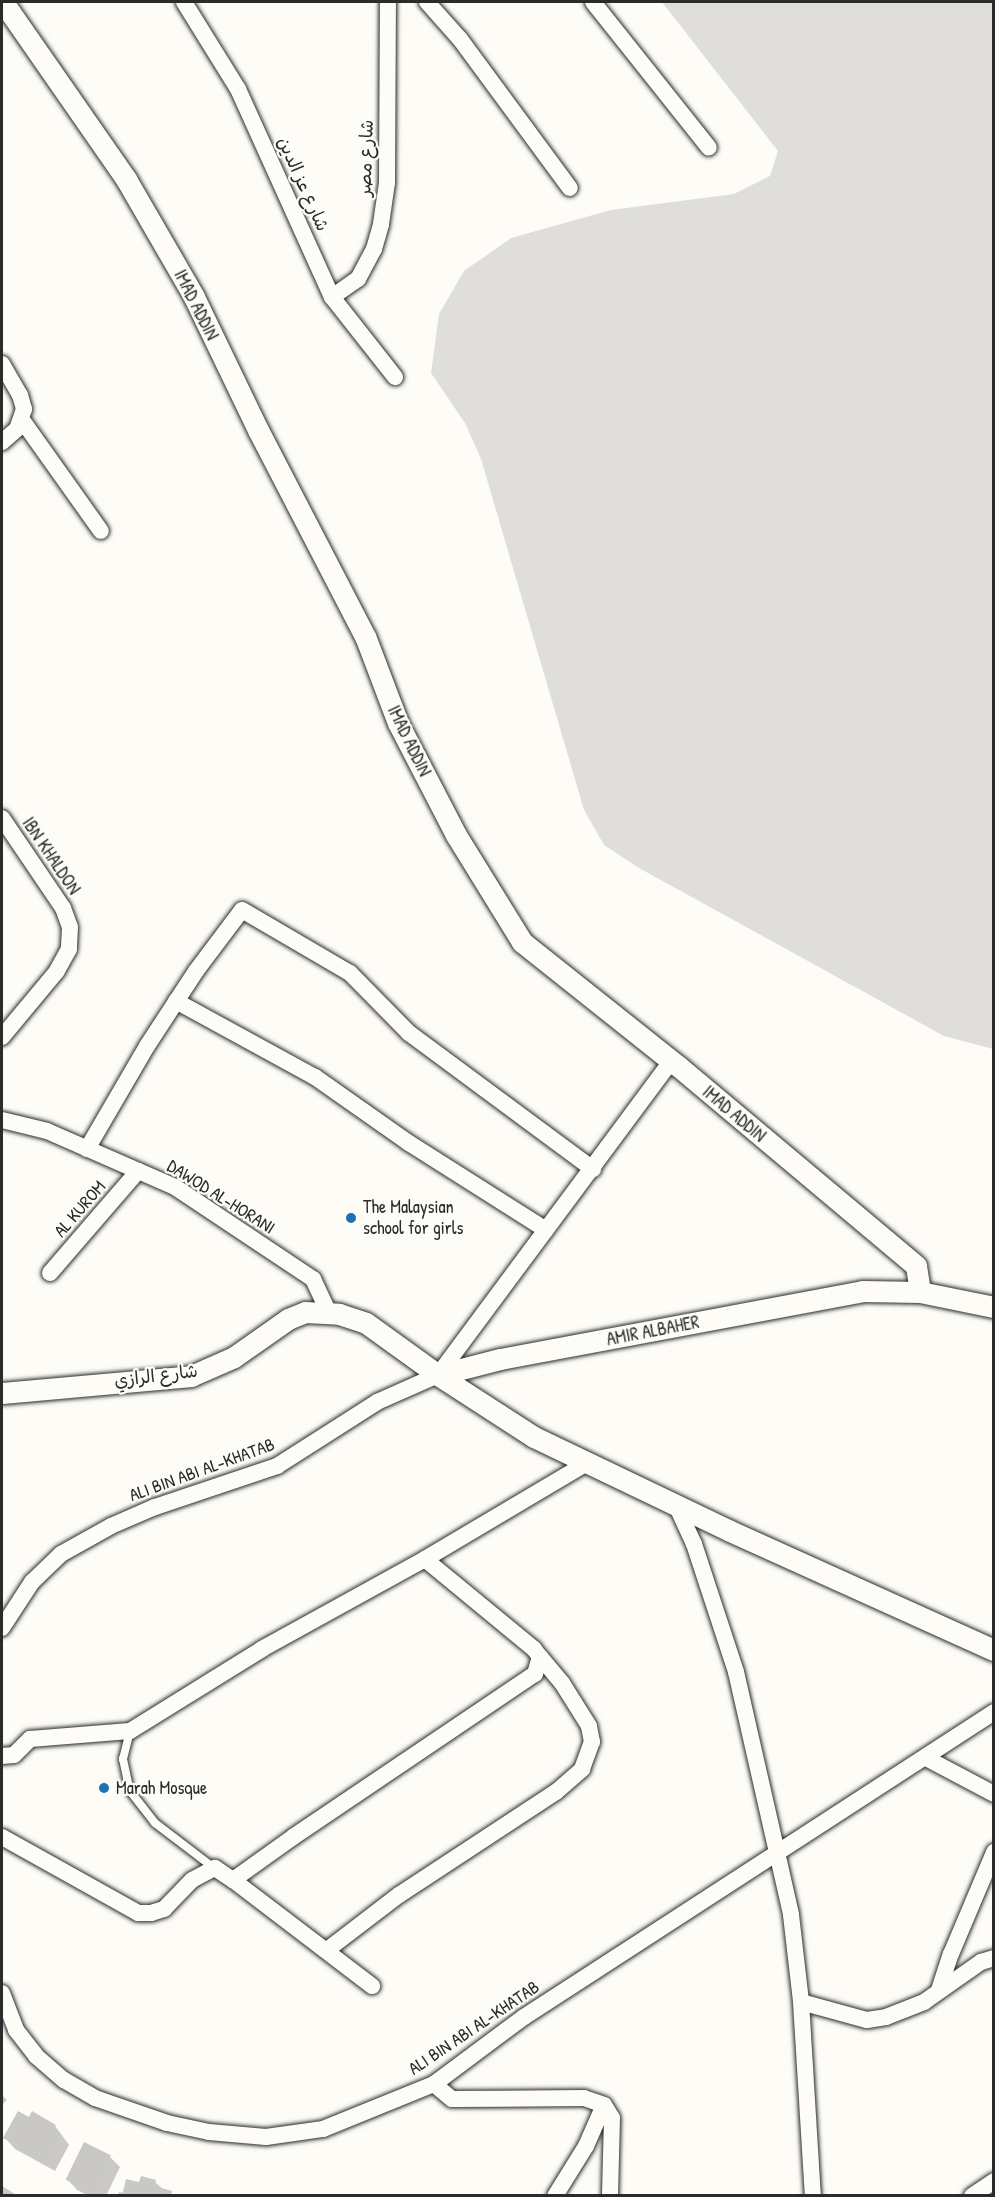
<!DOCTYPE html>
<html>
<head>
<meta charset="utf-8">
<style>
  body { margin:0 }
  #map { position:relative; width:995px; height:2197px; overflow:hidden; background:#fdfcf7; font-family:"Patrick Hand","Playpen Sans Arabic",sans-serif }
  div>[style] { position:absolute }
  .green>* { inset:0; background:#dfdeda }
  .shadow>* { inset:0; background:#0003 }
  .building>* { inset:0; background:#c9c8c4; transform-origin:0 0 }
  .roads { filter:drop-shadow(0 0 2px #2b2b2b) drop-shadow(0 0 2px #2b2b2b) }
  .service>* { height:8px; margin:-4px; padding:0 4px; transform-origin:4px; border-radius:4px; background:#fdfcf7 }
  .minor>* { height:16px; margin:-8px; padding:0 8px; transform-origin:8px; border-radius:8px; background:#fdfcf7 }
  .tertiary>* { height:21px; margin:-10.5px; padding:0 10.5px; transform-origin:10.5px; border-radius:10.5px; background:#fdfcf7 }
  .dots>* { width:16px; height:16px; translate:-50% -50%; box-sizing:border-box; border:3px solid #fdfcf7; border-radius:50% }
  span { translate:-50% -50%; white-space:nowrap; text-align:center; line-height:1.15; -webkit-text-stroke:4.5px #fdfcf7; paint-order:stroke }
  .street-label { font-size:18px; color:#2b2b2b }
  .poi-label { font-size:18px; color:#2b2b2b }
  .left { translate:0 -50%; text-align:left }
  .frame { position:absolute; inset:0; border:3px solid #2b2b2b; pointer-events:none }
</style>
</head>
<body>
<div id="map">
  <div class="green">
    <i style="clip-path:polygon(662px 2px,993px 2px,993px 1049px,944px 1036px,639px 868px,604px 845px,584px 810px,481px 459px,465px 423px,431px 373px,439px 314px,464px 271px,511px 238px,611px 210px,734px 194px,770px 176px,778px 151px)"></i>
  </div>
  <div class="shadow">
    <i style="clip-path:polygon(2px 2095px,7px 2100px,2px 2105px)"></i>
    <i style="clip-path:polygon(55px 2126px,69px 2145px,55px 2171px,15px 2149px,5px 2138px)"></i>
    <i style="clip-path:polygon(110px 2157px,120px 2167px,106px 2196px,89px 2196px,77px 2190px,67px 2179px)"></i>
    <i style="clip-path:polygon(155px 2182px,166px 2192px,165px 2196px,118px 2196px,119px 2192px,124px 2193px,140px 2184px)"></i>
    <i style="clip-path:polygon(2px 2186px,18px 2196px,2px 2196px)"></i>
  </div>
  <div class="building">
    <i style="clip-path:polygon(18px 2111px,29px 2117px,32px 2111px,56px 2125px,54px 2129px,60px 2133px,44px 2161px,3px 2138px)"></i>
    <i style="left:84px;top:2142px;width:30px;height:42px;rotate:26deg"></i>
    <i style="clip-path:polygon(141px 2176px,156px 2180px,154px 2186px,172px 2191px,171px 2196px,122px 2196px,126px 2179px,139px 2182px)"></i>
  </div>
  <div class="roads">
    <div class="service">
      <i style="left:130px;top:1731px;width:29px;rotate:104deg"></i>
      <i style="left:123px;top:1759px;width:33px;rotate:78deg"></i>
      <i style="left:130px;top:1791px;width:41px;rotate:52deg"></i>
      <i style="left:155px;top:1823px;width:74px;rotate:37.3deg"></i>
    </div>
    <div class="minor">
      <i style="left:184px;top:2px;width:102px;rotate:58.2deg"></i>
      <i style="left:238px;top:89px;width:228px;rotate:65.7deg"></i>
      <i style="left:332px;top:297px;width:102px;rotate:51.8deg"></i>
      <i style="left:427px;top:2px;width:50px;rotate:48.3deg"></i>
      <i style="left:460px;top:39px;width:185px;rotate:53.6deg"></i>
      <i style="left:593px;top:2px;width:186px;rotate:51.5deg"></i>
      <i style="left:332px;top:297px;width:32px;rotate:-35deg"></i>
      <i style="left:358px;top:279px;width:34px;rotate:-62deg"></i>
      <i style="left:374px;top:249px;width:26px;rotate:-74deg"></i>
      <i style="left:381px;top:224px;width:41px;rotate:-81.7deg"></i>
      <i style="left:387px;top:183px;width:181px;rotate:-89.7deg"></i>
      <i style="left:2px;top:364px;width:36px;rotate:60deg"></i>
      <i style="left:20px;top:395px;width:15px;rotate:74deg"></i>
      <i style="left:24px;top:409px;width:21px;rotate:109deg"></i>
      <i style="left:17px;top:429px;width:20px;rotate:139deg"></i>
      <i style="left:22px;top:420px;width:136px;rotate:54.6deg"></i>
      <i style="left:2px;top:818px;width:109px;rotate:55.9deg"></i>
      <i style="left:63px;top:908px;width:20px;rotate:70deg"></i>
      <i style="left:70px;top:927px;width:22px;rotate:93deg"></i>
      <i style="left:69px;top:949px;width:25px;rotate:119deg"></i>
      <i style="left:57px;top:971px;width:86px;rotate:129.8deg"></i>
      <i style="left:176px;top:1001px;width:158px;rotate:28.7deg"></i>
      <i style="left:315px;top:1077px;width:115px;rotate:35.1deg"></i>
      <i style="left:409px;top:1143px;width:162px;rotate:32.4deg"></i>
      <i style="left:2px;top:1120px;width:46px;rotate:13.7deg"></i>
      <i style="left:47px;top:1131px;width:140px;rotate:23.6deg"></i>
      <i style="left:175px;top:1187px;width:166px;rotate:33.7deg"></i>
      <i style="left:313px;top:1279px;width:38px;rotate:65deg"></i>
      <i style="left:87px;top:1149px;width:119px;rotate:-59.8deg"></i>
      <i style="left:147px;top:1046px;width:90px;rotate:-56.8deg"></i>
      <i style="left:196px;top:971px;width:76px;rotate:-53deg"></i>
      <i style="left:242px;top:910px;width:125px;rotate:30.3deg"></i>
      <i style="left:350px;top:973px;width:84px;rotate:45.5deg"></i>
      <i style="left:409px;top:1033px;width:229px;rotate:36.5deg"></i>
      <i style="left:50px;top:1273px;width:135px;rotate:-49.2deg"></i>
      <i style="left:676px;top:1505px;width:43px;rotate:65.2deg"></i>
      <i style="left:694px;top:1544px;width:135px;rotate:71.8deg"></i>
      <i style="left:736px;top:1672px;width:249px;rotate:77.2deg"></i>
      <i style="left:791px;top:1915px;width:88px;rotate:83.4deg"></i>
      <i style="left:801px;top:2002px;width:194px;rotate:86.5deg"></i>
      <i style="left:2px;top:1628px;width:55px;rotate:-56.9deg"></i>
      <i style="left:32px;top:1582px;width:40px;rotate:-44deg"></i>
      <i style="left:61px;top:1554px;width:57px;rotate:-29.2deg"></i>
      <i style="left:111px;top:1526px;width:48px;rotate:-23.4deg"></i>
      <i style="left:155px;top:1507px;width:129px;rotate:-18.6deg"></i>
      <i style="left:277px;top:1466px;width:119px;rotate:-32.6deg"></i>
      <i style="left:377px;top:1402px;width:67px;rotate:-23.9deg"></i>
      <i style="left:438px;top:1375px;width:391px;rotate:-53.4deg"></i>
      <i style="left:2px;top:1756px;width:12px;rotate:-5deg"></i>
      <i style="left:14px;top:1755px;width:23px;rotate:-45deg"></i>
      <i style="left:30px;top:1739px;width:100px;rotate:-4.6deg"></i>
      <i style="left:130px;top:1731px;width:155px;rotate:-31.8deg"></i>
      <i style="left:262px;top:1649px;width:186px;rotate:-28.9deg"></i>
      <i style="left:425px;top:1559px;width:188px;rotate:-30.7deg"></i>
      <i style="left:926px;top:1758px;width:77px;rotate:27.9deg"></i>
      <i style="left:2px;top:1837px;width:156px;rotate:29.2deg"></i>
      <i style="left:138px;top:1913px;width:13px"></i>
      <i style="left:151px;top:1913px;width:14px;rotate:-17deg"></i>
      <i style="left:164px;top:1909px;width:40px;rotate:-46deg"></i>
      <i style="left:192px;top:1880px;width:26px;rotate:-28deg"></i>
      <i style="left:215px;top:1868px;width:22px;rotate:34deg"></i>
      <i style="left:233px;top:1880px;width:74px;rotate:-35.6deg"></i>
      <i style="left:293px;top:1837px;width:292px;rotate:-34deg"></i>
      <i style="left:535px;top:1674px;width:18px;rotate:-74deg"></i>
      <i style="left:540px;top:1657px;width:10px;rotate:-127deg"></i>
      <i style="left:534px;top:1649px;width:141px;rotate:-140.5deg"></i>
      <i style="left:233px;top:1880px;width:175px;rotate:37.3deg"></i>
      <i style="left:327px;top:1950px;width:91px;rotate:-37.4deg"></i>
      <i style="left:399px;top:1895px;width:188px;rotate:-33.3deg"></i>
      <i style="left:556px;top:1792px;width:35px;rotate:-41deg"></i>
      <i style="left:582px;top:1769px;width:29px;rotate:-70deg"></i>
      <i style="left:592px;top:1742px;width:16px;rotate:-101deg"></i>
      <i style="left:589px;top:1726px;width:51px;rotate:-122.1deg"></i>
      <i style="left:562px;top:1683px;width:34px;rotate:-130deg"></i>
      <i style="left:939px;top:1990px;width:38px;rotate:-72deg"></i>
      <i style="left:951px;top:1954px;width:111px;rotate:-67.1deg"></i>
      <i style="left:2px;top:1993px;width:40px;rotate:69deg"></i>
      <i style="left:16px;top:2030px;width:33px;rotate:52deg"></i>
      <i style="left:36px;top:2056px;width:37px;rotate:41deg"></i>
      <i style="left:64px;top:2080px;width:36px;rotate:30deg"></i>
      <i style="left:95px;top:2098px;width:76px;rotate:19.1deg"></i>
      <i style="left:167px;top:2123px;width:43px;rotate:12.1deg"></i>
      <i style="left:209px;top:2132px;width:57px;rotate:5deg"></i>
      <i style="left:266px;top:2137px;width:58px;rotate:-8deg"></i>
      <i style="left:323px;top:2129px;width:120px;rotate:-22.1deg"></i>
      <i style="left:434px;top:2084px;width:112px;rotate:-36.7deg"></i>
      <i style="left:524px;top:2017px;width:560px;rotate:-32.98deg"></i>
      <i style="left:801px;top:2002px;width:68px;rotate:15.3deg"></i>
      <i style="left:867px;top:2020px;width:19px;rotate:-9deg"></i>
      <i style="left:886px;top:2017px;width:41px;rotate:-21.5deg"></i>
      <i style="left:924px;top:2002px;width:70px;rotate:-35.1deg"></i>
      <i style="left:981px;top:1962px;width:14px;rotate:-17deg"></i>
      <i style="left:434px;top:2084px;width:23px;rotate:40deg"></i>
      <i style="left:452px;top:2099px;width:132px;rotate:-0.4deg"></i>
      <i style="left:584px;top:2098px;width:21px;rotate:19deg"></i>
      <i style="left:604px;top:2105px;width:45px;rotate:113.7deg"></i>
      <i style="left:586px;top:2146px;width:59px;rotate:121.8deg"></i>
      <i style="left:604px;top:2105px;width:15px;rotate:58deg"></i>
      <i style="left:612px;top:2118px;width:78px;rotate:91.5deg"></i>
      <i style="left:972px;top:2196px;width:27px;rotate:-34deg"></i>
    </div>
    <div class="tertiary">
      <i style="left:3px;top:2px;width:216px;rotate:55.2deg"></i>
      <i style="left:126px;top:179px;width:136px;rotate:60deg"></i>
      <i style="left:194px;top:297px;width:148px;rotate:64.3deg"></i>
      <i style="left:258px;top:430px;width:232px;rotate:62.6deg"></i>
      <i style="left:365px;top:636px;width:93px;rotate:69.2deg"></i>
      <i style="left:398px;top:723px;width:126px;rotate:62.6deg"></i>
      <i style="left:456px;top:835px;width:126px;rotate:58.3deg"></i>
      <i style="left:522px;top:942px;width:199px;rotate:38.5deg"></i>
      <i style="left:678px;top:1066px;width:311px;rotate:40deg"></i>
      <i style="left:916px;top:1266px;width:26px;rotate:81deg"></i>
      <i style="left:438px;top:1375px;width:114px;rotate:32.9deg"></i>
      <i style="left:534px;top:1437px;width:217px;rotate:25.6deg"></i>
      <i style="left:730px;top:1531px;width:290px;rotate:24.3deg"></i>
      <i style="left:2px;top:1393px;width:190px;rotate:-5.1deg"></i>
      <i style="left:191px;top:1376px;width:47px;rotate:-23.8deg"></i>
      <i style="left:234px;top:1357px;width:66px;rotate:-35.1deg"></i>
      <i style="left:288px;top:1319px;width:18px;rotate:-22deg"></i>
      <i style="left:305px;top:1312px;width:34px;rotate:3deg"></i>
      <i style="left:339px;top:1314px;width:28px;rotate:18deg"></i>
      <i style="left:366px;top:1323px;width:89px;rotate:35.8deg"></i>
      <i style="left:438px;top:1375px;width:64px;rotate:-14.5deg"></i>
      <i style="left:500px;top:1359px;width:369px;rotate:-10.6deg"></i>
      <i style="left:863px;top:1291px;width:57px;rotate:1deg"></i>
      <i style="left:920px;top:1292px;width:76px;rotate:11.5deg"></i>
    </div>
  </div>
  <div class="dots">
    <i style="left:351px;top:1218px;background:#1f6fb2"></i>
    <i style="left:104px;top:1788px;background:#1f6fb2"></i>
  </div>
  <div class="street-label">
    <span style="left:366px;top:158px;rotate:-88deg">شارع مصر</span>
    <span style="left:303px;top:184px;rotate:66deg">شارع عز الدين</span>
    <span style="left:196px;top:305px;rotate:63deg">IMAD ADDIN</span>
    <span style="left:409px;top:741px;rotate:64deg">IMAD ADDIN</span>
    <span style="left:51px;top:856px;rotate:56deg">IBN KHALDON</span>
    <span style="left:734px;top:1114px;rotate:40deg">IMAD ADDIN</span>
    <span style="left:221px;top:1197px;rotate:32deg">DAWOD AL-HORANI</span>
    <span style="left:80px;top:1209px;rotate:-49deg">AL KUROM</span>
    <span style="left:653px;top:1331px;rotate:-11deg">AMIR ALBAHER</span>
    <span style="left:156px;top:1376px;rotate:-7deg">شارع الرازي</span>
    <span style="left:202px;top:1470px;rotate:-20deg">ALI BIN ABI AL-KHATAB</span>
    <span style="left:474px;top:2028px;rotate:-34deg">ALI BIN ABI AL-KHATAB</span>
  </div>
  <div class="poi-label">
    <span class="left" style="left:363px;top:1218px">The Malaysian<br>school for girls</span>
    <span class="left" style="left:116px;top:1788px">Marah Mosque</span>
  </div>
  <div class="frame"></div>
</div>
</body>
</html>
